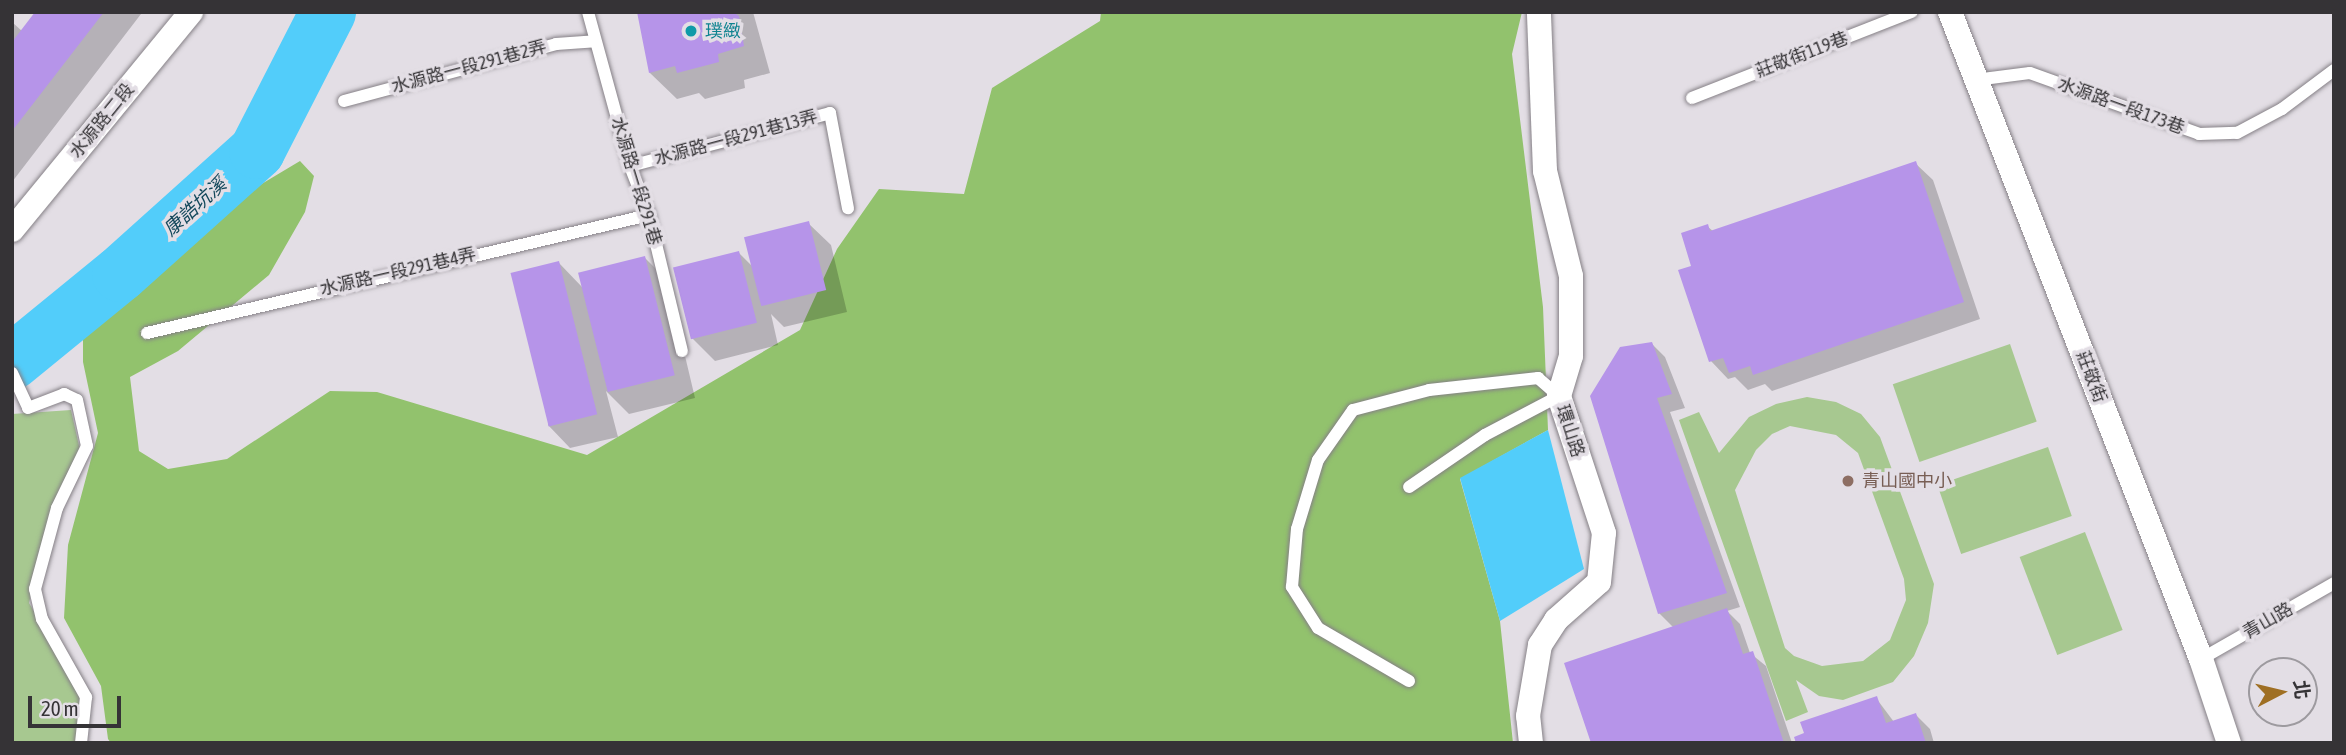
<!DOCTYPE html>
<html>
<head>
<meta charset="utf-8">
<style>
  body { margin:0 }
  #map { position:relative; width:2346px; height:755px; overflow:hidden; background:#e3dee5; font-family:"Asap Condensed","Noto Sans TC",sans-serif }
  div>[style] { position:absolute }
  .green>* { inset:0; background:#a7c890; transform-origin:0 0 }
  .forest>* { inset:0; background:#92c26d }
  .water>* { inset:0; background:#52cdfa }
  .shadow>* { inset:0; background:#0003 }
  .river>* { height:56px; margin:-28px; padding:0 28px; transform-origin:28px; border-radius:28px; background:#52cdfa }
  .building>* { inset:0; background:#b694e9; transform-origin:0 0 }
  .roads { filter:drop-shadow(0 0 2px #858086) drop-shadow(0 0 2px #858086) }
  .service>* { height:12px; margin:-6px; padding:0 6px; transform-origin:6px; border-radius:6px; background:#fff }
  .minor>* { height:24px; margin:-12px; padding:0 12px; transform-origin:12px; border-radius:12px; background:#fff }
  .dots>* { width:19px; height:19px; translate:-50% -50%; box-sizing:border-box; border:4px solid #e3dee5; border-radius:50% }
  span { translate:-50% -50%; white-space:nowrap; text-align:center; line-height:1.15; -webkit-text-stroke:7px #e3dee5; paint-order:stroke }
  .culture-label { font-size:18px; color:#0d838f }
  .left { translate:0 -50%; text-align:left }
  .street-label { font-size:18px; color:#353336 }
  .education-label { font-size:18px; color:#785e54 }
  .water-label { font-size:19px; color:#12475a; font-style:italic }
  .frame { position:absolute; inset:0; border:14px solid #353336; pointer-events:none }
  .north { position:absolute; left:2248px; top:657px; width:70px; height:70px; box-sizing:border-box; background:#e3dee5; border:2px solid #9d9a9f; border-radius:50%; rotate:83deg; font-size:19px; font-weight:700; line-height:28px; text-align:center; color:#353336 }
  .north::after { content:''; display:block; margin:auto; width:24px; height:32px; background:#9f6f23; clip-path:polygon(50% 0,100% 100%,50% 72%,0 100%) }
  .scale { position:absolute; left:28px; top:696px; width:93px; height:32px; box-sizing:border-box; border:4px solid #353336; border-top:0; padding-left:9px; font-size:21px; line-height:24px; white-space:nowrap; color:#353336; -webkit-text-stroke:5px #e3dee5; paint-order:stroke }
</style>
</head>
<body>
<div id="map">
  <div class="green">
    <i style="left:2010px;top:344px;width:82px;height:124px;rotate:71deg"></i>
    <i style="clip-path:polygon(evenodd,1807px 397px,1836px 402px,1861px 414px,1880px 437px,1934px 584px,1928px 623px,1914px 656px,1893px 682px,1843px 700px,1819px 696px,1796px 680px,1808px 712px,1786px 721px,1679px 420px,1699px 412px,1719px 453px,1749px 417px,1776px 404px,1807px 397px,1790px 426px,1836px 435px,1858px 453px,1904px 579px,1906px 600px,1890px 640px,1863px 661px,1822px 666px,1794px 656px,1785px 648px,1735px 490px,1756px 450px,1772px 434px,1790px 426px)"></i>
    <i style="clip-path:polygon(71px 410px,80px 450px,49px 516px,29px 603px,86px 697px,81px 743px,12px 743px,12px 414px)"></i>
    <i style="left:2048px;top:447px;width:73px;height:117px;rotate:71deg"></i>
    <i style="left:2085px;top:532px;width:105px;height:70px;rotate:69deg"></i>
  </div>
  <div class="forest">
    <i style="clip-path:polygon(1101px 12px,1522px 12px,1512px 54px,1543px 307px,1548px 430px,1460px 479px,1500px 621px,1513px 743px,111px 743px,108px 739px,101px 686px,64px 618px,68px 545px,98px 433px,83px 362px,83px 339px,240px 197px,300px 161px,314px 176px,305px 212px,269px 275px,178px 351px,130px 377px,139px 451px,168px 469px,227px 459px,330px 391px,377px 392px,587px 455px,800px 330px,837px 249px,879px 189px,964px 194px,992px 88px,1100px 21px)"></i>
  </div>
  <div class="water">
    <i style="clip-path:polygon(1548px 430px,1584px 569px,1500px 621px,1460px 478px)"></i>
  </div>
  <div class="shadow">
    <i style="clip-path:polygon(38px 12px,141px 14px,12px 182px,12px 22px,23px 32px)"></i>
    <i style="clip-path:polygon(639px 12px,753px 12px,770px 73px,744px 80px,745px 88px,705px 99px,699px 93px,677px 99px,650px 73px)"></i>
    <i style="clip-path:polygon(1915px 163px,1933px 180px,1980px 319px,1772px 391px,1765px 384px,1748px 390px,1735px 377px,1728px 379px,1711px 361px,1693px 267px,1707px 226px,1714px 232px)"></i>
    <i style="clip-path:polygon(808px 223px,831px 245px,847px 312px,784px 327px,771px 314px,778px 345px,715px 361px,692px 338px,739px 253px,752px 266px)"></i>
    <i style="clip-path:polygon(645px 258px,667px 280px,695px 398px,629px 414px,606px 391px,618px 437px,570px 448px,548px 425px,559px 263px,583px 288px)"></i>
    <i style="clip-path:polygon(1651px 343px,1665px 357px,1685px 408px,1670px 412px,1740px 607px,1727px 611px,1740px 624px,1750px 653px,1766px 666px,1792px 743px,1592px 743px,1674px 628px,1659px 613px)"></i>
    <i style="clip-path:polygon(1876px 698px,1894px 722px,1916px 715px,1930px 729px,1934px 743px,1798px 743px)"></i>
  </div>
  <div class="river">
    <i style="left:12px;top:362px;width:139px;rotate:-39.2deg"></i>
    <i style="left:120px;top:274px;width:184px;rotate:-41.9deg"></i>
    <i style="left:257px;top:151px;width:156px;rotate:-62.9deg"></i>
  </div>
  <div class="building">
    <i style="clip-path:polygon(35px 12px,104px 12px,12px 131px,12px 42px)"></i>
    <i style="clip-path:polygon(637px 12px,733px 12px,739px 16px,744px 46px,718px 54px,719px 62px,677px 73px,675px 66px,649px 73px)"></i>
    <i style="clip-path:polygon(1916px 161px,1964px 302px,1753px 375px,1750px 366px,1729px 373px,1723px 358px,1709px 362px,1678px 270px,1691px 266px,1681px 233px,1708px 224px,1710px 231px)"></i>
    <i style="left:809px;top:221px;width:71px;height:67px;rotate:76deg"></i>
    <i style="left:739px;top:251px;width:74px;height:68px;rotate:76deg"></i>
    <i style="left:645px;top:256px;width:123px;height:69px;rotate:76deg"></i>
    <i style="left:559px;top:261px;width:158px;height:50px;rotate:76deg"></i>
    <i style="clip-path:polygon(1652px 342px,1672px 394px,1657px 398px,1727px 593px,1658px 614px,1590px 396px,1620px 347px)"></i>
    <i style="clip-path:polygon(1727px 608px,1743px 654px,1753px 651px,1784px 743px,1591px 743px,1564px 663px)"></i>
    <i style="clip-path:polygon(1877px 696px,1886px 723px,1916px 713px,1926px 743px,1796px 743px,1794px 737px,1804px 733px,1800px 722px)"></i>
  </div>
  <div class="roads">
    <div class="service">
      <i style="left:588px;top:12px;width:160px;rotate:74.7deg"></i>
      <i style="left:630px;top:166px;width:53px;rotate:68.8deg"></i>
      <i style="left:649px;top:215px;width:140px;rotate:76.4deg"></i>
      <i style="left:1975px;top:80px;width:55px;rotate:-7.3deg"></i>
      <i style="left:2030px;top:73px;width:180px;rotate:19.8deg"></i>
      <i style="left:2199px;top:134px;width:38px;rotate:-2deg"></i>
      <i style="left:2237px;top:133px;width:51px;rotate:-28.1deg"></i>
      <i style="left:2282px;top:109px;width:65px;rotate:-36.9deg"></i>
      <i style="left:1692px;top:98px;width:236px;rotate:-21.4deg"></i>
      <i style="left:344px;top:101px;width:220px;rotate:-15deg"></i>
      <i style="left:556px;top:44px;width:39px;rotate:-4deg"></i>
      <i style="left:630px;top:166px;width:207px;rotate:-14.8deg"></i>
      <i style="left:830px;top:113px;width:97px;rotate:79.3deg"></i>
      <i style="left:147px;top:333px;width:516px;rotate:-13.23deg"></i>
      <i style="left:12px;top:373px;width:38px;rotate:65deg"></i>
      <i style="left:28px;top:408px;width:39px;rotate:-21deg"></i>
      <i style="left:64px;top:394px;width:14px;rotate:25deg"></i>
      <i style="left:77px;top:400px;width:47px;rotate:77.7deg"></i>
      <i style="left:87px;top:446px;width:69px;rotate:115.8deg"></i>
      <i style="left:57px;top:508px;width:84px;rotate:105.2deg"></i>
      <i style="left:35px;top:589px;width:31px;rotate:77deg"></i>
      <i style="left:42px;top:619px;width:90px;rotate:60.6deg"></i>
      <i style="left:86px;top:697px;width:46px;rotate:96.2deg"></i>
      <i style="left:2201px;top:659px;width:153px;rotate:-29.7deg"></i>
      <i style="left:1409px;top:681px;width:105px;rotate:-149.8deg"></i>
      <i style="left:1318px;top:628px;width:49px;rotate:-122.4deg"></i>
      <i style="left:1292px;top:587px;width:58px;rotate:-85.1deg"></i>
      <i style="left:1297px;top:529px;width:72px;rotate:-73.1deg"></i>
      <i style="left:1318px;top:460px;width:61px;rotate:-55deg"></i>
      <i style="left:1353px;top:410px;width:79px;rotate:-14.7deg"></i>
      <i style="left:1429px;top:390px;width:110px;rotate:-6.3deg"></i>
      <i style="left:1538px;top:378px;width:28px;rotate:41deg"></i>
      <i style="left:1559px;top:396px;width:84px;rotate:152.2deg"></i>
      <i style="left:1485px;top:435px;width:92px;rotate:145.6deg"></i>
    </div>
    <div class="minor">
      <i style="left:1950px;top:12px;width:694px;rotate:68.8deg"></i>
      <i style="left:2201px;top:659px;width:89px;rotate:71.6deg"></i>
      <i style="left:12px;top:230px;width:282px;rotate:-50.6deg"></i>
      <i style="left:1531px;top:743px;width:27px;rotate:-96deg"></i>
      <i style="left:1528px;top:716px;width:72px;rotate:-80.4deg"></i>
      <i style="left:1540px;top:645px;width:30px;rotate:-57deg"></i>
      <i style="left:1556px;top:620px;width:57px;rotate:-41.5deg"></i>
      <i style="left:1599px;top:582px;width:49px;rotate:-84.2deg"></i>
      <i style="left:1604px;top:533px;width:144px;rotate:-108.2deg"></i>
      <i style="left:1559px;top:396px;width:42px;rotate:-73.3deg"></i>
      <i style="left:1571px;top:356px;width:80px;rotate:-90deg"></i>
      <i style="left:1571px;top:276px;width:108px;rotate:-103.9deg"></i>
      <i style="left:1545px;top:171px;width:159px;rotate:-92.2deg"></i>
    </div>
  </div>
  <div class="dots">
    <i style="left:691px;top:31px;background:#0f9aa8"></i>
    <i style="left:1848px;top:481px;background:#8d6e63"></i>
  </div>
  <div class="culture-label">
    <span class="left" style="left:705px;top:31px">璞緻</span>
  </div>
  <div class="street-label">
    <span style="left:1802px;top:55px;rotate:-21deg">莊敬街119巷</span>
    <span style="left:469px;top:67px;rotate:-15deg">水源路一段291巷2弄</span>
    <span style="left:2121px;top:106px;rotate:20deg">水源路一段173巷</span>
    <span style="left:102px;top:121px;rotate:-51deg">水源路二段</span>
    <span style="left:736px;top:138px;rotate:-15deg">水源路一段291巷13弄</span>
    <span style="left:636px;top:181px;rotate:73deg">水源路一段291巷</span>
    <span style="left:398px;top:272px;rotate:-13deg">水源路一段291巷4弄</span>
    <span style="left:2091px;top:377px;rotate:69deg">莊敬街</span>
    <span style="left:1570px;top:431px;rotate:72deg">環山路</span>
    <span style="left:2268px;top:621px;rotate:-30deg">青山路</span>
  </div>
  <div class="education-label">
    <span class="left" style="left:1862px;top:481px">青山國中小</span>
  </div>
  <div class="water-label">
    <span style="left:195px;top:207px;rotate:-42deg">康誥坑溪</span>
  </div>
  <div class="frame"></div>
  <div class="north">北</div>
  <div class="scale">20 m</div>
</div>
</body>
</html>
